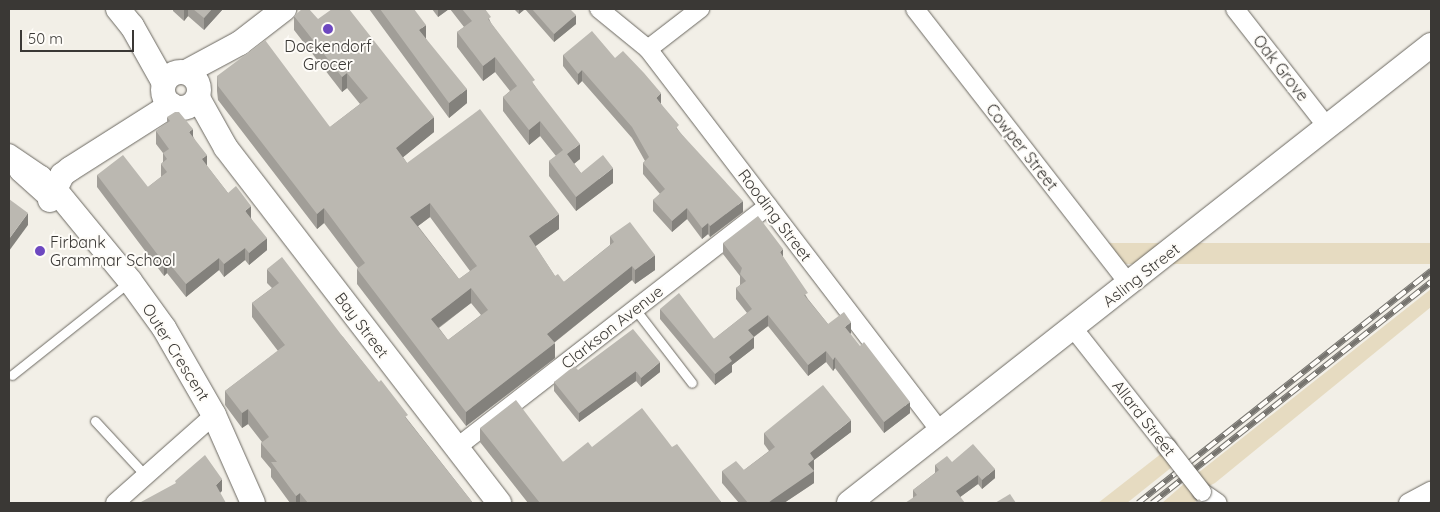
<!DOCTYPE html>
<html>
<head>
<meta charset="utf-8">
<style>
  body { margin:0 }
  #map { position:relative; width:1440px; height:512px; overflow:hidden; background:#f2efe7; font-family:Quicksand,sans-serif }
  div>[style] { position:absolute }
  .green>* { inset:0; background:#e6dbc1; transform-origin:0 0 }
  .roads { filter:drop-shadow(0 0 1px #6b6861) drop-shadow(0 0 1px #6b6861) }
  .lane>* { height:9px; margin:-4.5px; padding:0 4.5px; transform-origin:4.5px; border-radius:4.5px; background:#fff }
  .street>* { height:18px; margin:-9px; padding:0 9px; transform-origin:9px; border-radius:9px; background:#fff }
  .secondary>* { height:24px; margin:-12px; padding:0 12px; transform-origin:12px; border-radius:12px; background:#fff }
  .secondary>.ring { margin:-12px; padding:0; box-sizing:content-box; background:none; border:24px solid #fff; border-radius:50% }
  .rail>* { height:5.5px; margin-top:-2.75px; transform-origin:0; background:repeating-linear-gradient(90deg,#fefcf8 0 11px,#76746f 0 22px); box-sizing:border-box; border-block:1px solid #76746f }
  .bridges { filter:drop-shadow(0 0 1px #6b6861) drop-shadow(0 0 1px #6b6861) }
  .street-bridge>* { height:18px; margin:-9px; padding:0 9px; transform-origin:9px; border-radius:9px; background:#fff }
  .wall>* { inset:0; background:#a19e98 }
  .shaded-wall>* { inset:0; background:#83817c }
  .building>* { inset:0; background:#bbb8b1 }
  .dots>* { width:14px; height:14px; translate:-50% -50%; box-sizing:border-box; border:2px solid #fefcf8; border-radius:50% }
  span { translate:-50% -50%; white-space:nowrap; text-align:center; line-height:1.15; -webkit-text-stroke:4px #fefcf8; paint-order:stroke }
  .poi-label { font-size:16px; color:#3a3835 }
  .left { translate:0 -50%; text-align:left }
  .street-label { font-size:16px; color:#3a3835 }
  .frame { position:absolute; inset:0; border:10px solid #3a3835; pointer-events:none }
  .scale { position:absolute; left:20px; top:30px; width:114px; height:22px; box-sizing:border-box; border:2px solid #3a3835; border-top:0; padding-left:6px; font-size:15px; line-height:18px; white-space:nowrap; color:#3a3835; -webkit-text-stroke:4px #fefcf8; paint-order:stroke }
</style>
</head>
<body>
<div id="map">
  <div class="green">
    <i style="left:1431px;top:243px;width:21px;height:325px;rotate:90deg"></i>
    <i style="clip-path:polygon(1431px 289px,1431px 307px,1215px 483px,1209px 486px,1198px 473px)"></i>
    <i style="clip-path:polygon(1162px 453px,1172px 467px,1127px 503px,1098px 503px)"></i>
    <i style="clip-path:polygon(1185px 483px,1197px 500px,1194px 503px,1162px 503px)"></i>
  </div>
  <div class="roads">
    <div class="lane">
      <i style="left:635px;top:309px;width:93px;rotate:52.4deg"></i>
      <i style="left:12px;top:375px;width:149px;rotate:-38.5deg"></i>
      <i style="left:95px;top:421px;width:74px;rotate:47.2deg"></i>
    </div>
    <div class="street">
      <i style="left:599px;top:9px;width:63px;rotate:39.2deg"></i>
      <i style="left:648px;top:49px;width:482px;rotate:52.6deg"></i>
      <i style="left:915px;top:9px;width:348px;rotate:52.1deg"></i>
      <i style="left:1235px;top:9px;width:151px;rotate:52deg"></i>
      <i style="left:648px;top:49px;width:66px;rotate:-37.6deg"></i>
      <i style="left:9px;top:153px;width:40px;rotate:34deg"></i>
      <i style="left:42px;top:175px;width:23px;rotate:49deg"></i>
      <i style="left:10px;top:159px;width:16px;rotate:55deg"></i>
      <i style="left:19px;top:172px;width:42px;rotate:42.1deg"></i>
      <i style="left:1073px;top:328px;width:152px;rotate:51.7deg"></i>
      <i style="left:456px;top:448px;width:395px;rotate:-37.8deg"></i>
      <i style="left:1202px;top:492px;width:19px;rotate:35deg"></i>
      <i style="left:115px;top:503px;width:132px;rotate:-41.6deg"></i>
      <i style="left:1408px;top:503px;width:26px;rotate:-28deg"></i>
    </div>
    <div class="secondary">
      <i style="left:118px;top:9px;width:22px;rotate:51deg"></i>
      <i style="left:132px;top:26px;width:65px;rotate:60.7deg"></i>
      <i class="ring" style="left:163px;top:72px;width:12px;height:12px"></i>
      <i style="left:186px;top:72px;width:61px;rotate:-28.2deg"></i>
      <i style="left:240px;top:43px;width:56px;rotate:-37.7deg"></i>
      <i style="left:198px;top:98px;width:57px;rotate:60.8deg"></i>
      <i style="left:226px;top:148px;width:448px;rotate:52.4deg"></i>
      <i style="left:57px;top:192px;width:115px;rotate:50.6deg"></i>
      <i style="left:130px;top:281px;width:58px;rotate:54.1deg"></i>
      <i style="left:164px;top:328px;width:100px;rotate:60.1deg"></i>
      <i style="left:214px;top:415px;width:96px;rotate:66.1deg"></i>
      <i style="left:50px;top:200px;width:28px;rotate:-64deg"></i>
      <i style="left:62px;top:175px;width:10px;rotate:-37deg"></i>
      <i style="left:70px;top:169px;width:120px;rotate:-32.4deg"></i>
      <i style="left:849px;top:503px;width:741px;rotate:-38.2deg"></i>
    </div>
  </div>
  <div class="rail">
    <i style="left:1138px;top:503px;width:374px;rotate:-38.4deg"></i>
    <i style="left:1152px;top:503px;width:356px;rotate:-38.4deg"></i>
  </div>
  <div class="bridges">
    <div class="street-bridge">
      <i style="left:1167px;top:447px;width:57px;rotate:52.1deg"></i>
    </div>
  </div>
  <div class="wall">
    <i style="clip-path:polygon(173px 9px,223px 9px,204px 30px,188px 16px,184px 21px,173px 11px)"></i>
    <i style="clip-path:polygon(369px 9px,414px 9px,426px 39px,467px 103px,449px 118px)"></i>
    <i style="clip-path:polygon(432px 9px,449px 9px,438px 17px)"></i>
    <i style="clip-path:polygon(450px 9px,485px 9px,491px 23px,535px 86px,580px 159px,574px 164px,581px 173px,613px 183px,576px 211px,549px 176px,549px 161px,556px 156px,540px 136px,529px 145px,503px 111px,503px 97px,510px 91px,495px 72px,483px 81px,457px 47px,457px 32px,464px 27px)"></i>
    <i style="clip-path:polygon(514px 9px,570px 9px,576px 24px,554px 42px,525px 9px,519px 14px)"></i>
    <i style="clip-path:polygon(evenodd,294px 16px,318px 19px,434px 132px,403px 157px,407px 163px,559px 229px,535px 246px,555px 276px,564px 282px,610px 245px,610px 236px,655px 270px,635px 284px,632px 280px,554px 343px,555px 358px,466px 426px,357px 284px,357px 269px,358px 268px,324px 223px,317px 229px,218px 100px,217px 91px,217px 76px,330px 127px,360px 104px,347px 88px,342px 92px,294px 30px,294px 16px,430px 217px,470px 271px,459px 279px,418px 226px,430px 217px,294px 16px,471px 303px,481px 315px,448px 340px,439px 328px,471px 303px)"></i>
    <i style="clip-path:polygon(563px 55px,615px 58px,661px 104px,679px 131px,743px 212px,710px 237px,708px 234px,702px 239px,687px 219px,672px 232px,653px 211px,653px 200px,660px 194px,643px 174px,643px 163px,645px 161px,632px 138px,582px 81px,578px 85px,563px 66px)"></i>
    <i style="clip-path:polygon(167px 117px,193px 136px,207px 166px,228px 193px,251px 218px,267px 250px,249px 265px,245px 260px,224px 277px,219px 270px,186px 297px,167px 273px,164px 276px,97px 187px,97px 175px,148px 187px,161px 177px,161px 164px,163px 162px,163px 153px,156px 144px,156px 131px,167px 123px)"></i>
    <i style="clip-path:polygon(723px 243px,783px 257px,808px 299px,828px 324px,851px 333px,850px 334px,910px 413px,884px 433px,835px 368px,833px 371px,826px 362px,808px 376px,768px 326px,754px 337px,754px 348px,732px 365px,732px 372px,715px 385px,660px 319px,660px 309px,714px 339px,747px 313px,736px 299px,736px 288px,740px 285px,740px 276px,723px 254px)"></i>
    <i style="clip-path:polygon(267px 269px,343px 337px,473px 503px,290px 503px,271px 477px,271px 469px,261px 457px,261px 443px,262px 442px,248px 424px,242px 428px,225px 405px,225px 391px,278px 351px,252px 317px,252px 303px,272px 288px,267px 283px)"></i>
    <i style="clip-path:polygon(578px 370px,660px 372px,641px 387px,636px 381px,579px 422px,554px 391px,554px 382px)"></i>
    <i style="clip-path:polygon(480px 428px,563px 462px,592px 447px,672px 447px,722px 503px,528px 503px,480px 442px)"></i>
    <i style="clip-path:polygon(851px 432px,814px 460px,814px 483px,784px 503px,739px 503px,722px 483px,722px 471px,744px 470px,769px 451px,764px 444px,764px 433px)"></i>
    <i style="clip-path:polygon(952px 462px,995px 478px,982px 489px,978px 484px,960px 497px,913px 498px,913px 490px,935px 473px,935px 465px)"></i>
  </div>
  <div class="shaded-wall">
    <i style="clip-path:polygon(184px 9px,188px 9px,188px 16px,184px 21px)"></i>
    <i style="clip-path:polygon(212px 9px,223px 9px,204px 30px,204px 18px)"></i>
    <i style="clip-path:polygon(438px 9px,449px 9px,438px 17px)"></i>
    <i style="clip-path:polygon(519px 9px,525px 9px,519px 14px)"></i>
    <i style="clip-path:polygon(576px 15px,576px 24px,554px 42px,554px 34px)"></i>
    <i style="clip-path:polygon(426px 25px,426px 40px,419px 30px)"></i>
    <i style="clip-path:polygon(495px 57px,495px 72px,483px 81px,483px 66px)"></i>
    <i style="clip-path:polygon(582px 70px,582px 81px,578px 85px,578px 74px)"></i>
    <i style="clip-path:polygon(347px 73px,347px 88px,342px 92px,342px 77px)"></i>
    <i style="clip-path:polygon(467px 89px,467px 103px,449px 118px,449px 103px)"></i>
    <i style="clip-path:polygon(661px 93px,661px 104px,656px 98px)"></i>
    <i style="clip-path:polygon(434px 117px,434px 132px,396px 163px,396px 148px)"></i>
    <i style="clip-path:polygon(540px 121px,540px 136px,529px 145px,529px 130px)"></i>
    <i style="clip-path:polygon(193px 129px,193px 142px,189px 132px)"></i>
    <i style="clip-path:polygon(580px 144px,580px 159px,567px 169px,567px 154px)"></i>
    <i style="clip-path:polygon(207px 155px,207px 168px,202px 159px)"></i>
    <i style="clip-path:polygon(613px 168px,613px 183px,576px 211px,576px 197px)"></i>
    <i style="clip-path:polygon(743px 201px,743px 212px,710px 237px,710px 226px)"></i>
    <i style="clip-path:polygon(430px 203px,430px 217px,410px 232px,410px 217px)"></i>
    <i style="clip-path:polygon(251px 206px,251px 219px,245px 211px)"></i>
    <i style="clip-path:polygon(324px 208px,324px 223px,317px 229px,317px 214px)"></i>
    <i style="clip-path:polygon(687px 208px,687px 219px,672px 232px,672px 221px)"></i>
    <i style="clip-path:polygon(28px 213px,28px 225px,9px 251px,9px 239px)"></i>
    <i style="clip-path:polygon(559px 214px,559px 229px,529px 251px,529px 236px)"></i>
    <i style="clip-path:polygon(708px 223px,708px 234px,702px 239px,702px 228px)"></i>
    <i style="clip-path:polygon(267px 238px,267px 250px,249px 265px,249px 253px)"></i>
    <i style="clip-path:polygon(245px 248px,245px 260px,224px 277px,224px 264px)"></i>
    <i style="clip-path:polygon(783px 249px,783px 260px,780px 252px)"></i>
    <i style="clip-path:polygon(655px 255px,655px 270px,635px 284px,635px 270px)"></i>
    <i style="clip-path:polygon(219px 258px,219px 270px,186px 297px,186px 284px)"></i>
    <i style="clip-path:polygon(167px 261px,167px 273px,164px 276px,164px 263px)"></i>
    <i style="clip-path:polygon(632px 266px,632px 280px,547px 348px,547px 334px)"></i>
    <i style="clip-path:polygon(471px 288px,471px 303px,431px 333px,431px 319px)"></i>
    <i style="clip-path:polygon(768px 315px,768px 326px,748px 341px,748px 330px)"></i>
    <i style="clip-path:polygon(851px 322px,851px 333px,845px 338px,845px 327px)"></i>
    <i style="clip-path:polygon(754px 337px,754px 348px,732px 365px,732px 372px,715px 385px,715px 374px,729px 357px)"></i>
    <i style="clip-path:polygon(555px 343px,555px 358px,466px 426px,466px 412px)"></i>
    <i style="clip-path:polygon(826px 351px,826px 362px,808px 376px,808px 365px)"></i>
    <i style="clip-path:polygon(835px 357px,835px 368px,833px 371px,833px 360px)"></i>
    <i style="clip-path:polygon(660px 362px,660px 372px,641px 387px,641px 378px)"></i>
    <i style="clip-path:polygon(636px 371px,636px 381px,579px 422px,579px 413px)"></i>
    <i style="clip-path:polygon(910px 402px,910px 413px,884px 433px,884px 422px)"></i>
    <i style="clip-path:polygon(248px 409px,248px 424px,242px 428px,242px 413px)"></i>
    <i style="clip-path:polygon(851px 420px,851px 432px,814px 460px,814px 470px,808px 475px,814px 471px,814px 483px,784px 503px,769px 503px,810px 453px)"></i>
    <i style="clip-path:polygon(995px 469px,995px 478px,982px 489px,982px 480px)"></i>
    <i style="clip-path:polygon(978px 475px,978px 484px,956px 500px,956px 491px)"></i>
    <i style="clip-path:polygon(222px 479px,222px 491px,216px 497px,216px 485px)"></i>
    <i style="clip-path:polygon(300px 493px,300px 503px,296px 503px,296px 496px)"></i>
  </div>
  <div class="building">
    <i style="clip-path:polygon(193px 9px,212px 9px,204px 18px)"></i>
    <i style="clip-path:polygon(evenodd,302px 9px,309px 9px,318px 19px,332px 9px,349px 9px,434px 117px,396px 148px,407px 163px,480px 109px,559px 214px,529px 236px,555px 276px,558px 274px,564px 282px,614px 242px,610px 236px,630px 222px,655px 255px,635px 270px,632px 266px,547px 334px,555px 343px,466px 412px,357px 269px,365px 263px,324px 208px,317px 214px,218px 86px,217px 76px,265px 40px,330px 127px,368px 98px,347px 73px,342px 77px,294px 16px,302px 9px,430px 203px,477px 266px,459px 279px,410px 217px,430px 203px,302px 9px,471px 288px,488px 310px,448px 340px,431px 319px,471px 288px)"></i>
    <i style="clip-path:polygon(380px 9px,414px 9px,426px 25px,419px 30px,467px 89px,449px 103px)"></i>
    <i style="clip-path:polygon(462px 9px,485px 9px,491px 17px,488px 19px,535px 80px,532px 82px,580px 144px,567px 154px,581px 173px,603px 155px,613px 168px,576px 197px,549px 161px,563px 150px,540px 121px,529px 130px,503px 97px,517px 86px,495px 57px,483px 66px,457px 32px,472px 21px)"></i>
    <i style="clip-path:polygon(532px 9px,570px 9px,576px 15px,554px 34px)"></i>
    <i style="clip-path:polygon(592px 31px,615px 58px,623px 51px,644px 73px,661px 93px,656px 98px,679px 125px,676px 128px,743px 201px,710px 226px,708px 223px,702px 228px,687px 208px,672px 221px,653px 200px,665px 189px,643px 163px,649px 157px,632px 127px,582px 70px,578px 74px,563px 55px)"></i>
    <i style="clip-path:polygon(175px 112px,179px 112px,193px 129px,189px 132px,207px 155px,202px 159px,228px 193px,236px 186px,251px 206px,245px 211px,267px 238px,249px 253px,245px 248px,224px 264px,219px 258px,186px 284px,167px 261px,164px 263px,97px 175px,123px 155px,148px 187px,167px 172px,161px 164px,167px 159px,163px 153px,169px 149px,156px 131px,170px 121px,167px 117px)"></i>
    <i style="clip-path:polygon(9px 199px,28px 213px,9px 239px)"></i>
    <i style="clip-path:polygon(758px 216px,783px 249px,780px 252px,808px 293px,804px 295px,828px 324px,844px 312px,851px 322px,845px 327px,860px 346px,864px 342px,910px 402px,884px 422px,835px 357px,833px 360px,826px 351px,808px 365px,768px 315px,748px 330px,754px 337px,729px 357px,732px 361px,715px 374px,660px 309px,679px 293px,714px 339px,752px 309px,736px 288px,746px 281px,740px 274px,742px 268px,723px 243px)"></i>
    <i style="clip-path:polygon(282px 257px,343px 337px,379px 382px,381px 380px,408px 415px,405px 417px,473px 503px,308px 503px,300px 493px,296px 496px,271px 462px,277px 462px,261px 443px,269px 437px,248px 409px,242px 413px,225px 391px,285px 345px,252px 303px,279px 283px,267px 269px)"></i>
    <i style="clip-path:polygon(633px 329px,660px 362px,641px 378px,636px 371px,579px 413px,554px 382px,574px 366px,578px 370px)"></i>
    <i style="clip-path:polygon(823px 385px,851px 420px,810px 453px,814px 459px,808px 464px,814px 471px,769px 502px,770px 503px,748px 503px,722px 471px,736px 461px,744px 470px,775px 447px,764px 433px)"></i>
    <i style="clip-path:polygon(516px 400px,563px 462px,588px 442px,592px 447px,642px 408px,672px 447px,677px 444px,722px 503px,540px 503px,480px 428px)"></i>
    <i style="clip-path:polygon(973px 444px,995px 469px,982px 480px,978px 475px,956px 491px,965px 503px,905px 503px,917px 495px,913px 490px,939px 470px,935px 465px,947px 456px,952px 462px)"></i>
    <i style="clip-path:polygon(205px 455px,222px 479px,216px 485px,226px 503px,142px 503px,141px 502px,176px 483px,175px 481px)"></i>
    <i style="clip-path:polygon(1010px 494px,1016px 503px,995px 503px)"></i>
    <i style="clip-path:polygon(1199px 499px,1203px 503px,1195px 503px)"></i>
  </div>
  <div class="dots">
    <i style="left:328px;top:29px;background:#6d48c0"></i>
    <i style="left:40px;top:251px;background:#6d48c0"></i>
  </div>
  <div class="poi-label">
    <span style="left:328px;top:55px">Dockendorf<br>Grocer</span>
    <span class="left" style="left:50px;top:251px">Firbank<br>Grammar School</span>
  </div>
  <div class="street-label">
    <span style="left:1281px;top:68px;rotate:52deg">Oak Grove</span>
    <span style="left:1022px;top:147px;rotate:52deg">Cowper Street</span>
    <span style="left:775px;top:215px;rotate:53deg">Rooding Street</span>
    <span style="left:1141px;top:275px;rotate:-38deg">Asling Street</span>
    <span style="left:362px;top:325px;rotate:53deg">Bay Street</span>
    <span style="left:612px;top:327px;rotate:-38deg">Clarkson Avenue</span>
    <span style="left:176px;top:352px;rotate:58deg">Outer Crescent</span>
    <span style="left:1144px;top:418px;rotate:52deg">Allard Street</span>
  </div>
  <div class="frame"></div>
  <div class="scale">50 m</div>
</div>
</body>
</html>
